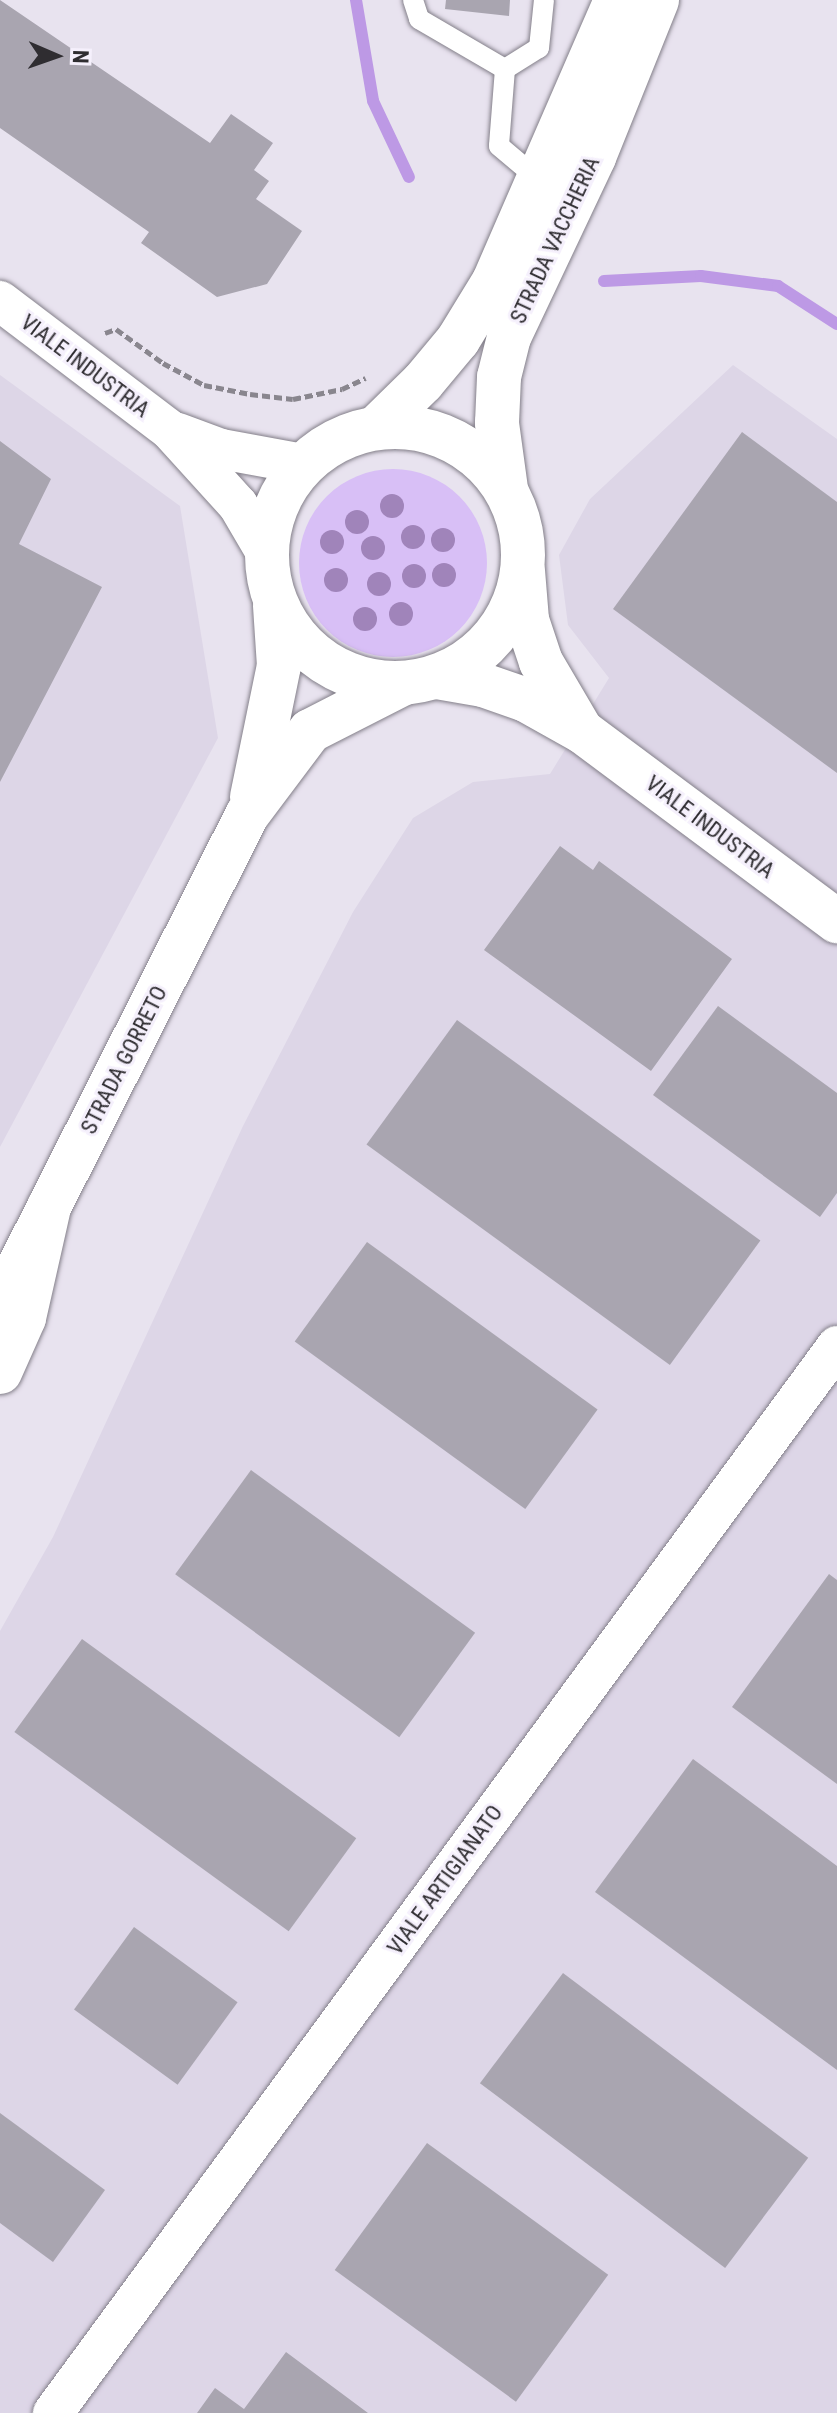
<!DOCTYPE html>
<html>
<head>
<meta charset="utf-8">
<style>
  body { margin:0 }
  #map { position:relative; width:837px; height:2413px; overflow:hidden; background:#e8e3ef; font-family:"Roboto Condensed",sans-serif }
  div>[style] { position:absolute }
  .built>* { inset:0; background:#ddd6e7 }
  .green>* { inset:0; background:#d8bff6 }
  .round { border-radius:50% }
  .stream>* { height:12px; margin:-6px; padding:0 6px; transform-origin:6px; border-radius:6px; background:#bd99e5 }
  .building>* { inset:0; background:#a9a5b0; transform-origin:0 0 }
  .path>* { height:5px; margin-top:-2.5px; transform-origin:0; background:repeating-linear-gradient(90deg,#89868e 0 8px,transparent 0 12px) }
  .roads { filter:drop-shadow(0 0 2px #837f89) drop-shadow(0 0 2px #837f89) }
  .lane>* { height:20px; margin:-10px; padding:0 10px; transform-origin:10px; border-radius:10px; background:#fff }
  .street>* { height:40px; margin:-20px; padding:0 20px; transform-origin:20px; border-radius:20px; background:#fff }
  .secondary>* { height:44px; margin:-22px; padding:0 22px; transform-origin:22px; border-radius:22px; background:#fff }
  .primary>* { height:44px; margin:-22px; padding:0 22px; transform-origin:22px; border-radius:22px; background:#fff }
  .primary>.ring { margin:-22px; padding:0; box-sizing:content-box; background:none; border:44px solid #fff; border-radius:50% }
  .highway>* { height:44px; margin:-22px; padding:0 22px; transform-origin:22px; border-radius:22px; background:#fff }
  .trees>* { width:24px; height:24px; margin:-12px; border-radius:50%; background:#a084ba }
  span { translate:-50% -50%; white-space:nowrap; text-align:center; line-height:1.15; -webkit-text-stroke:6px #f5f0fc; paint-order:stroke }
  .street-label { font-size:22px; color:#2f2d31 }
  .north { position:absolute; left:16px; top:16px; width:80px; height:80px; -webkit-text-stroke:6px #f5f0fc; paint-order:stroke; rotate:92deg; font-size:22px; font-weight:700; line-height:32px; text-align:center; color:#2f2d31 }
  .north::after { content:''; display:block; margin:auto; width:28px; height:36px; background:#2f2d31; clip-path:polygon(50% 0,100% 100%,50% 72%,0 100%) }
</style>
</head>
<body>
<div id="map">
  <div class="built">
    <i style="clip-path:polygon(733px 365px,837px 439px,837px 2413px,0 2413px,0 1631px,53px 1537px,243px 1126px,353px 912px,413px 818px,473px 782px,550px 774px,609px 678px,568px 625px,559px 555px,590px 499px)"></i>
    <i style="clip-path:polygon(0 375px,180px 506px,218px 738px,0 1147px)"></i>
  </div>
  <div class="green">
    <i class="round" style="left:299px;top:469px;width:188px;height:188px"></i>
  </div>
  <div class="stream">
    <i style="left:356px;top:0;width:102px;rotate:80.4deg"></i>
    <i style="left:373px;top:101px;width:84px;rotate:64.7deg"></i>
    <i style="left:604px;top:281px;width:97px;rotate:-3deg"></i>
    <i style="left:701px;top:276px;width:78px;rotate:7.4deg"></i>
    <i style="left:778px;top:286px;width:70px;rotate:32.8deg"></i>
  </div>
  <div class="building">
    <i style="clip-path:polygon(0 0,210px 143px,231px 114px,273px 143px,254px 170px,269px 181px,256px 199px,302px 231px,267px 284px,217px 297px,141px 243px,149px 232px,0 128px)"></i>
    <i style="clip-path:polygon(446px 0,510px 0,509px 16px,445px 9px)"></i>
    <i style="clip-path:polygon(742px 432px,837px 502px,837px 773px,613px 609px)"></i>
    <i style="clip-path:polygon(0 441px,51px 479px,19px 544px,102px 587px,0 782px)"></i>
    <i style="clip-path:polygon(560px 846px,593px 870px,599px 861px,732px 959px,651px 1071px,484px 950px)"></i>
    <i style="clip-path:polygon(718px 1006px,837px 1093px,837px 1193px,820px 1217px,653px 1095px)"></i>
    <i style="left:457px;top:1020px;width:375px;height:154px;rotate:36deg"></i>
    <i style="left:367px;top:1242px;width:285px;height:123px;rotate:36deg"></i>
    <i style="left:251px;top:1470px;width:277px;height:129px;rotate:36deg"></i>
    <i style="clip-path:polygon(829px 1574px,837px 1580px,837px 1784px,732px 1707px)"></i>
    <i style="left:82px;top:1639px;width:339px;height:115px;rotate:36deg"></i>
    <i style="clip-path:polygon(693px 1759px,837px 1866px,837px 2070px,595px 1892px)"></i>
    <i style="left:134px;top:1927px;width:128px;height:102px;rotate:36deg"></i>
    <i style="left:563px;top:1973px;width:307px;height:138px;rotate:37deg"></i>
    <i style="clip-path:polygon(0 2113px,105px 2190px,53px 2262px,0 2223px)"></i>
    <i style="left:427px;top:2143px;width:224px;height:157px;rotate:36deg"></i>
    <i style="clip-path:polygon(286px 2352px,368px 2413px,197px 2413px,215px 2388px,244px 2409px)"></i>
  </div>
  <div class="path">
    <i style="left:105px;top:333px;width:12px;rotate:-20deg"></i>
    <i style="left:116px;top:329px;width:58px;rotate:35.9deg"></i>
    <i style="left:163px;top:363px;width:47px;rotate:28.2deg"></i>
    <i style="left:204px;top:385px;width:47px;rotate:11.1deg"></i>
    <i style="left:250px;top:394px;width:43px;rotate:6.6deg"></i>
    <i style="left:293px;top:399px;width:50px;rotate:-11.5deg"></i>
    <i style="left:342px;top:389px;width:26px;rotate:-25deg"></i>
  </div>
  <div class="roads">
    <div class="lane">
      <i style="left:413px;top:0;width:20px;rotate:72deg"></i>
      <i style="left:419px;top:19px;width:99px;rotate:30.2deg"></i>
      <i style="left:505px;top:69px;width:77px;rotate:94.5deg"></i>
      <i style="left:499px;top:146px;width:51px;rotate:40.2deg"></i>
      <i style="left:505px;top:69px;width:40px;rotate:-32deg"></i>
      <i style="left:539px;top:48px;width:48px;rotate:-84.1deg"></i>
    </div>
    <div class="street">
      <i style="left:0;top:301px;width:213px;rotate:37.2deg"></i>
      <i style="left:170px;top:430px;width:101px;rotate:47.8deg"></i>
      <i style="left:238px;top:505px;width:53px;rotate:59.6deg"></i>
      <i style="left:178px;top:433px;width:46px;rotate:20.4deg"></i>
      <i style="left:221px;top:449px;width:83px;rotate:10.4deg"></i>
      <i style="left:53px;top:2413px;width:1324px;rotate:-53.69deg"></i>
    </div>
    <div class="secondary">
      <i style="left:523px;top:571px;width:49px;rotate:85.3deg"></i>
      <i style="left:527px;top:620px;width:44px;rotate:71.6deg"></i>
      <i style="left:541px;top:662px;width:79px;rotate:59.5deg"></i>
      <i style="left:437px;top:677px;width:47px;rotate:9.9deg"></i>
      <i style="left:483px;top:685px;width:46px;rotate:19.2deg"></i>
      <i style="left:526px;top:700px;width:65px;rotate:29.3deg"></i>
      <i style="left:583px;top:732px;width:317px;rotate:36.7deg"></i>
    </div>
    <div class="primary">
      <i class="ring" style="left:267px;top:427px;width:212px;height:212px"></i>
      <i style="left:377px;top:427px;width:64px;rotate:-44.4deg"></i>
      <i style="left:423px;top:382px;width:55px;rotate:-50.2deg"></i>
      <i style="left:458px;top:340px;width:69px;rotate:-58.6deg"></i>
      <i style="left:494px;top:281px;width:306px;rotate:-66.5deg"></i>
      <i style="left:506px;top:489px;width:67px;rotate:-97.8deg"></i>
      <i style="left:497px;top:423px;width:46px;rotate:-87.5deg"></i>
      <i style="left:499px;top:377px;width:41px;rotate:-76deg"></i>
      <i style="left:509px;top:337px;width:199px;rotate:-64.7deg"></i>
      <i style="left:594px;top:157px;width:169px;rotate:-68.1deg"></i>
      <i style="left:252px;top:797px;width:134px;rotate:-78.4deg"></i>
      <i style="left:279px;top:666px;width:61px;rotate:-93.8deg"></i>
      <i style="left:0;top:1304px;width:548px;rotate:-63.2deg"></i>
      <i style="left:247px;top:815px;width:105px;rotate:-53.1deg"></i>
      <i style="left:310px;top:731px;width:103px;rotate:-27.1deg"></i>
    </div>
    <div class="highway">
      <i style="left:0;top:1372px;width:59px;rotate:-66deg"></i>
      <i style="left:24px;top:1318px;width:114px;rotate:-77.3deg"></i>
    </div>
  </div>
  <div class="trees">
    <i style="left:392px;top:506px"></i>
    <i style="left:357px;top:522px"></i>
    <i style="left:413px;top:537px"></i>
    <i style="left:443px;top:540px"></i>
    <i style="left:332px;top:542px"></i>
    <i style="left:373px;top:548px"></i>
    <i style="left:444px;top:575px"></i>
    <i style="left:414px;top:576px"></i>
    <i style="left:336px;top:580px"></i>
    <i style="left:379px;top:584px"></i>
    <i style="left:401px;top:614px"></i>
    <i style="left:365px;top:619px"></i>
  </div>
  <div class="street-label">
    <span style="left:555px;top:240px;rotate:-65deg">STRADA VACCHERIA</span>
    <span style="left:85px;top:366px;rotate:37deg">VIALE INDUSTRIA</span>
    <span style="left:710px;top:827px;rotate:37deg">VIALE INDUSTRIA</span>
    <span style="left:124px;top:1060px;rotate:-63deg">STRADA GORRETO</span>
    <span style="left:445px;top:1880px;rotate:-54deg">VIALE ARTIGIANATO</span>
  </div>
  <div class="north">N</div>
</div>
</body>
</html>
